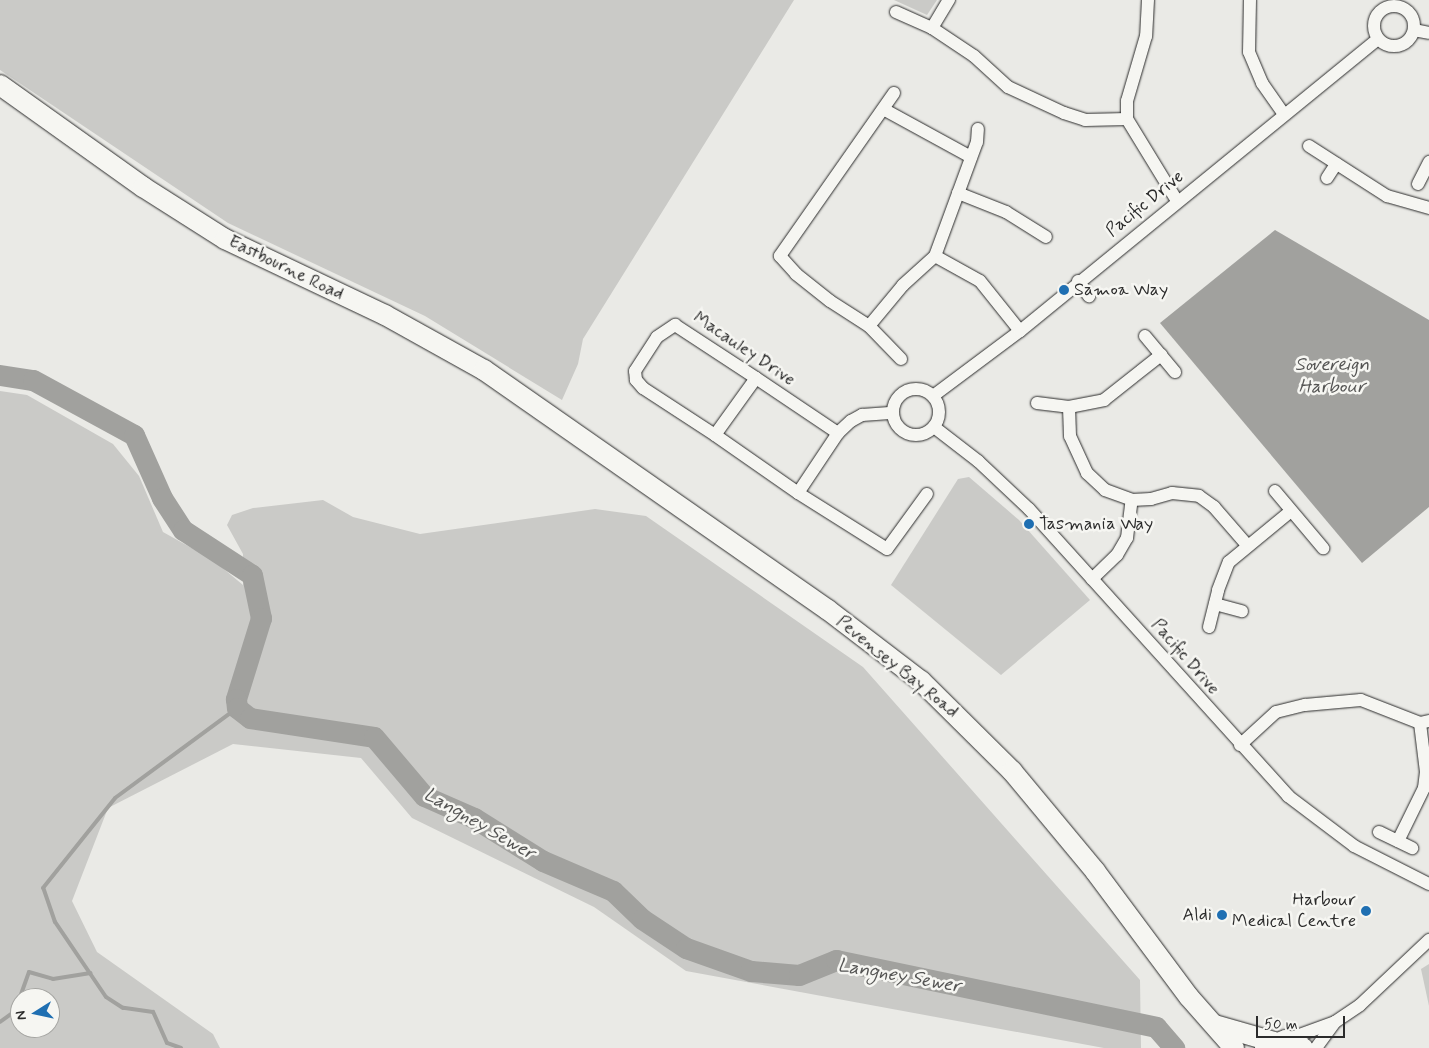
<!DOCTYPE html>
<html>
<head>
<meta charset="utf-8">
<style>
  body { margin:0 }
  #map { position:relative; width:1429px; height:1048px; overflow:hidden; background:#eaeae6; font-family:Mynerve,sans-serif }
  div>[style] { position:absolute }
  .green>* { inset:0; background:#cacac7 }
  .water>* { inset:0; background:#a1a19e }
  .stream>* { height:4px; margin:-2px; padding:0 2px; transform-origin:2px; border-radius:2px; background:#a1a19e }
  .river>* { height:21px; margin:-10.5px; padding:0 10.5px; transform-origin:10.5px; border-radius:10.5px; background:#a1a19e }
  .roads { filter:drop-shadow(0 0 1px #2b2b2b) drop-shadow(0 0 1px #2b2b2b) }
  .street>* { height:12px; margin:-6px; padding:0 6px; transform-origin:6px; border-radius:6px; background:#f6f6f2 }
  .street>.ring { margin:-6px; padding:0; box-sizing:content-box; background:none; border:12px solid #f6f6f2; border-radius:50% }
  .primary>* { height:20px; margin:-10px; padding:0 10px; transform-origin:10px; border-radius:10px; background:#f6f6f2 }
  .dots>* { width:14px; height:14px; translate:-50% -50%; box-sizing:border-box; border:2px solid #f6f6f2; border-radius:50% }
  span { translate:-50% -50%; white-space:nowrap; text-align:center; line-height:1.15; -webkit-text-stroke:5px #f6f6f2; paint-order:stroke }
  .street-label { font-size:18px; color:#2b2b2b }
  .poi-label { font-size:18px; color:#2b2b2b }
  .left { translate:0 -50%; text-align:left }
  .right { translate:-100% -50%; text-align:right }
  .water-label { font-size:19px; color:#545453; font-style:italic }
  .north { position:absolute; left:10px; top:988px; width:50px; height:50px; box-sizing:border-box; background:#f6f6f2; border:1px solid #a5a5a2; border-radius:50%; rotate:260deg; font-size:14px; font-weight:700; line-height:20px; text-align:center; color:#2b2b2b }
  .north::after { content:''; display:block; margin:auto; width:18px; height:22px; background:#1f6fb2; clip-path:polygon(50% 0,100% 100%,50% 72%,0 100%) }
  .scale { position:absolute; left:1256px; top:1016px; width:89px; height:22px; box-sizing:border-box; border:2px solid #2b2b2b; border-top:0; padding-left:6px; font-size:15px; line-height:18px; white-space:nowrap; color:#2b2b2b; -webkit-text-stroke:4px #f6f6f2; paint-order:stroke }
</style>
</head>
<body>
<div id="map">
  <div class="green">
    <i style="clip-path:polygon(0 0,794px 0,583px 339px,578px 364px,562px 400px,425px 316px,228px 223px,0 70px)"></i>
    <i style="clip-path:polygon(894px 0,937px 0,927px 15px)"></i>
    <i style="clip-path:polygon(evenodd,0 391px,27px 395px,113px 444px,139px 476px,163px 532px,213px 560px,243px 585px,243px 554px,227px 525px,232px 515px,253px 508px,323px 500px,353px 517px,420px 534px,595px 509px,646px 516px,863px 667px,1140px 980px,1141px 1048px,1104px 1048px,686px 971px,594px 907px,412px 818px,361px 758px,233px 744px,108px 808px,72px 901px,97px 952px,213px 1034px,220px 1048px,0 1048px,0 391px,20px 998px,50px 998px,50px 1028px,20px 1028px,20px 998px)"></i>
    <i style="clip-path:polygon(969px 477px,1019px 520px,1090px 600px,1001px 675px,891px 585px,958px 479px)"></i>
    <i style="clip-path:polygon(1429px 964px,1429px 1006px,1421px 969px)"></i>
  </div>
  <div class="water">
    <i style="clip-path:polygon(1275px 230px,1429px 320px,1429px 507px,1362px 563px,1160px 323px)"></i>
  </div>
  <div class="stream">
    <i style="left:0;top:1022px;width:19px;rotate:-36deg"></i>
    <i style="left:15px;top:1011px;width:41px;rotate:-70.3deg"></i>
    <i style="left:29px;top:972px;width:25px;rotate:16deg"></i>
    <i style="left:53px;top:979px;width:38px;rotate:-9deg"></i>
    <i style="left:181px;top:1048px;width:15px;rotate:-160deg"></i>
    <i style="left:167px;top:1043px;width:34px;rotate:-114deg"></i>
    <i style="left:153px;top:1012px;width:30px;rotate:-172deg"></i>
    <i style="left:123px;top:1008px;width:20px;rotate:-147deg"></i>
    <i style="left:106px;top:997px;width:91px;rotate:-124.2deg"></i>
    <i style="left:55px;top:922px;width:36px;rotate:-109deg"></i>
    <i style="left:43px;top:888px;width:115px;rotate:-51.3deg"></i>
    <i style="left:115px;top:798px;width:152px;rotate:-36.4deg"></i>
  </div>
  <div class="river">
    <i style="left:0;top:375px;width:33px;rotate:9deg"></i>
    <i style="left:33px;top:380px;width:115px;rotate:28.6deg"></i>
    <i style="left:134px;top:435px;width:69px;rotate:66deg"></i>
    <i style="left:162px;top:498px;width:38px;rotate:57deg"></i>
    <i style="left:183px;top:530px;width:82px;rotate:33.1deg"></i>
    <i style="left:252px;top:575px;width:44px;rotate:78.2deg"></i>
    <i style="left:261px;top:618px;width:85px;rotate:107.2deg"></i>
    <i style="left:236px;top:699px;width:9px;rotate:84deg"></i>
    <i style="left:237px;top:708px;width:16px;rotate:38deg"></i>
    <i style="left:250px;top:718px;width:125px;rotate:8.7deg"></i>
    <i style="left:374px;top:737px;width:77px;rotate:49.7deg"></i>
    <i style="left:424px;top:796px;width:55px;rotate:23.7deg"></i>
    <i style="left:474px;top:818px;width:81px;rotate:31.9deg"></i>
    <i style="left:543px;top:861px;width:76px;rotate:23.2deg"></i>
    <i style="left:613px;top:891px;width:40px;rotate:44deg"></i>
    <i style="left:642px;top:919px;width:53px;rotate:33.4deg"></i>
    <i style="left:686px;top:948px;width:69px;rotate:19.5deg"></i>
    <i style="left:751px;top:971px;width:48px;rotate:4.8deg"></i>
    <i style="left:799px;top:975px;width:40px;rotate:-22deg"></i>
    <i style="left:836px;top:960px;width:327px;rotate:11.8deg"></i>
    <i style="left:1156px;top:1027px;width:28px;rotate:49deg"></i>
  </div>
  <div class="roads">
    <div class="street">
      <i style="left:1148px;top:0;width:36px;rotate:93deg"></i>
      <i style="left:1146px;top:36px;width:68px;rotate:106.3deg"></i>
      <i style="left:1127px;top:101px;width:18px;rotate:90deg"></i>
      <i style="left:1127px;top:119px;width:96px;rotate:58.6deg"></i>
      <i style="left:1250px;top:0;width:52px;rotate:91.1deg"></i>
      <i style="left:1249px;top:52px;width:34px;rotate:67deg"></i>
      <i style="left:1262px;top:83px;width:38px;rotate:55deg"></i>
      <i class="ring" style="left:1374px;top:6px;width:28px;height:28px"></i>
      <i style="left:896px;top:12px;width:39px;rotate:24deg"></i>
      <i style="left:932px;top:28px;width:50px;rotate:33.7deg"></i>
      <i style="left:974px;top:56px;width:46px;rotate:42.4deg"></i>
      <i style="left:1008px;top:87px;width:62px;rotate:24.9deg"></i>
      <i style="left:1064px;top:113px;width:22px;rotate:18deg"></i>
      <i style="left:1085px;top:120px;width:42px;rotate:-1.4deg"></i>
      <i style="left:932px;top:28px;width:33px;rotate:-59deg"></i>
      <i style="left:1414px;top:30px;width:15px;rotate:11deg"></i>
      <i style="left:894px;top:93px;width:199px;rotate:125deg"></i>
      <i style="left:780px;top:256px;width:24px;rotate:48deg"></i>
      <i style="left:796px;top:274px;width:43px;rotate:38.5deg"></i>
      <i style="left:830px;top:301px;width:46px;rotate:32.7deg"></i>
      <i style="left:869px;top:326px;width:53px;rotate:-50.3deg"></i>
      <i style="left:903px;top:285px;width:43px;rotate:-42.2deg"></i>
      <i style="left:935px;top:256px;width:51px;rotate:29.1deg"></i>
      <i style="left:980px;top:281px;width:64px;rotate:51.3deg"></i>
      <i style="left:885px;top:110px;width:98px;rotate:28.7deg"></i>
      <i style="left:1309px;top:146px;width:93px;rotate:32.7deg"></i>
      <i style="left:1387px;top:196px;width:44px;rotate:15.9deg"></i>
      <i style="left:1327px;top:178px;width:17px;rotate:-57deg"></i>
      <i style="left:1418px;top:184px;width:25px;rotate:-63deg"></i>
      <i style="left:958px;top:193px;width:52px;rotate:21.6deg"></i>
      <i style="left:1006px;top:212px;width:47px;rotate:32deg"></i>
      <i style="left:935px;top:256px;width:121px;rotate:-69.8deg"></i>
      <i style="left:977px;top:142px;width:13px;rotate:-86deg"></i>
      <i style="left:1078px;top:281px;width:19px;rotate:54deg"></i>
      <i style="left:869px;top:326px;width:46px;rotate:45.9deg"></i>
      <i style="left:1145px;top:336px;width:47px;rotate:50.2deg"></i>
      <i style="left:756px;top:378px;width:70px;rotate:125.7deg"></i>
      <i style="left:715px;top:435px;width:86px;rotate:-146.9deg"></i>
      <i style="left:643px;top:388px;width:11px;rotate:-131deg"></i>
      <i style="left:636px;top:380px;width:9px;rotate:-96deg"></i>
      <i style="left:635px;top:371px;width:40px;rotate:-57.1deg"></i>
      <i style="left:657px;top:337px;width:22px;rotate:-34deg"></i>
      <i style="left:675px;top:325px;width:97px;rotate:33.2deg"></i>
      <i style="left:756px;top:378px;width:99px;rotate:33.9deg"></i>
      <i class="ring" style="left:893px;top:389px;width:34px;height:34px"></i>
      <i style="left:933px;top:396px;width:109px;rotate:-36.8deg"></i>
      <i style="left:1020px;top:331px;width:462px;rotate:-39.2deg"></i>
      <i style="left:1037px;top:403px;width:32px;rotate:7deg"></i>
      <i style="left:1069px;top:407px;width:36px;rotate:-11deg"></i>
      <i style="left:1104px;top:400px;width:73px;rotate:-38.3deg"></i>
      <i style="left:1069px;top:407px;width:29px;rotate:88deg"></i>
      <i style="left:1070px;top:436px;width:41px;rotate:65.3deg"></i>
      <i style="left:1087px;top:473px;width:25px;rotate:43deg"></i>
      <i style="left:1105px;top:490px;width:29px;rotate:20deg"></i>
      <i style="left:934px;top:427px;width:56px;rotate:37.7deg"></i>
      <i style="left:978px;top:461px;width:70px;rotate:43.3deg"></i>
      <i style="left:1029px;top:509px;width:387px;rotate:47.9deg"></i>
      <i style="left:1288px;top:796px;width:83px;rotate:37.1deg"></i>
      <i style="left:1354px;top:846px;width:84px;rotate:26.9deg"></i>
      <i style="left:715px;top:435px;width:101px;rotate:34.9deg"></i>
      <i style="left:798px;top:493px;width:105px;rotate:32.2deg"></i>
      <i style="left:887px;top:549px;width:68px;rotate:-54deg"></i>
      <i style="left:1275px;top:491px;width:75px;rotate:49.9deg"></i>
      <i style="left:798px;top:493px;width:72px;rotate:-56.3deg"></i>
      <i style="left:838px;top:433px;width:18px;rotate:-43deg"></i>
      <i style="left:851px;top:421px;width:13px;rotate:-29deg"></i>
      <i style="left:862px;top:415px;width:31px;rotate:-4deg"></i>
      <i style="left:1092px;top:579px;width:35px;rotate:-44deg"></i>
      <i style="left:1117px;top:555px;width:20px;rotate:-60deg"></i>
      <i style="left:1127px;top:538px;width:38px;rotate:-83deg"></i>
      <i style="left:1132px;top:500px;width:19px;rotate:-3deg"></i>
      <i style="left:1151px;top:499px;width:22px;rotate:-16deg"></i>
      <i style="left:1172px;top:493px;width:27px;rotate:6deg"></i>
      <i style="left:1199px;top:496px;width:19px;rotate:36deg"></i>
      <i style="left:1214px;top:507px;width:50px;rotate:49deg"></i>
      <i style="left:1215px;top:604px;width:28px;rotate:15deg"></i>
      <i style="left:1209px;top:627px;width:38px;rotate:-76deg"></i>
      <i style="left:1218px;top:590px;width:30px;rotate:-69deg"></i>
      <i style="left:1229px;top:562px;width:80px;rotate:-39.4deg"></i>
      <i style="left:1240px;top:745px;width:49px;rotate:-42.5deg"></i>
      <i style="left:1276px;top:712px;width:30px;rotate:-14deg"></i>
      <i style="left:1305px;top:705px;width:56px;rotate:-5.1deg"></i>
      <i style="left:1361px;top:700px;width:63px;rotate:21.3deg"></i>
      <i style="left:1420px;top:723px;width:9px;rotate:-13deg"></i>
      <i style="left:1379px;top:832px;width:37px;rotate:26deg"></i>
      <i style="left:1398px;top:841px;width:59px;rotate:-63.9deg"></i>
      <i style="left:1424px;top:788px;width:16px;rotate:-83deg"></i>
      <i style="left:1426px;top:772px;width:49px;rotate:-97deg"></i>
      <i style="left:1286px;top:1040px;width:52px;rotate:-20.2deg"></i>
      <i style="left:1316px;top:1048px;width:32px;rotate:-54deg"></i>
      <i style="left:1335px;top:1022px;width:30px;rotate:-34deg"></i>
      <i style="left:1360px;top:1005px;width:95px;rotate:-43.3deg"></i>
    </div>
    <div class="primary">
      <i style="left:0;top:85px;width:176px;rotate:35.5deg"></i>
      <i style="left:143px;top:187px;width:97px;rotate:32.4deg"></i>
      <i style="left:225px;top:239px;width:177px;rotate:25.4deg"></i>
      <i style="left:385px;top:315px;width:113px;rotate:29.1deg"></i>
      <i style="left:484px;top:370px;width:419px;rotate:34.9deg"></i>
      <i style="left:828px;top:610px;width:117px;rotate:37.4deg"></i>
      <i style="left:921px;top:681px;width:128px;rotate:44.7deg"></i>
      <i style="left:1012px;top:771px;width:130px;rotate:50.3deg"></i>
      <i style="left:1095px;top:871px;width:157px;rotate:53.3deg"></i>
      <i style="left:1189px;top:997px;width:68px;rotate:48.6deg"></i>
      <i style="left:1215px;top:1025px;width:61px;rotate:16.1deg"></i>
      <i style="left:1265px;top:1048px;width:22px;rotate:-21deg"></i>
      <i style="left:1286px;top:1040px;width:19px;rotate:25deg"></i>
    </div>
  </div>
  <div class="dots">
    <i style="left:1064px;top:290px;background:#1f6fb2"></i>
    <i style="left:1029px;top:524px;background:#1f6fb2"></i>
    <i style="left:1366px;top:911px;background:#1f6fb2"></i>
    <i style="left:1222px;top:915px;background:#1f6fb2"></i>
  </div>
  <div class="street-label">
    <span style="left:1145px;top:204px;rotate:-39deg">Pacific Drive</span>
    <span style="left:286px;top:268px;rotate:26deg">Eastbourne Road</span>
    <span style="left:744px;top:349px;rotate:34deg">Macauley Drive</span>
    <span style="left:1185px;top:657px;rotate:49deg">Pacific Drive</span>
    <span style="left:897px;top:667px;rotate:39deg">Pevensey Bay Road</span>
  </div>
  <div class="poi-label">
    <span class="left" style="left:1074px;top:290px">Samoa Way</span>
    <span class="left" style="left:1039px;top:524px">Tasmania Way</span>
    <span class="right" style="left:1356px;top:911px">Harbour<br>Medical Centre</span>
    <span class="right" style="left:1212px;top:915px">Aldi</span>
  </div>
  <div class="water-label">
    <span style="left:1332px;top:376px">Sovereign<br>Harbour</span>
    <span style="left:479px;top:824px;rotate:30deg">Langney Sewer</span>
    <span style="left:899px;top:976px;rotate:10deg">Langney Sewer</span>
  </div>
  <div class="north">N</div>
  <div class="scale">50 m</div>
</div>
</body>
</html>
